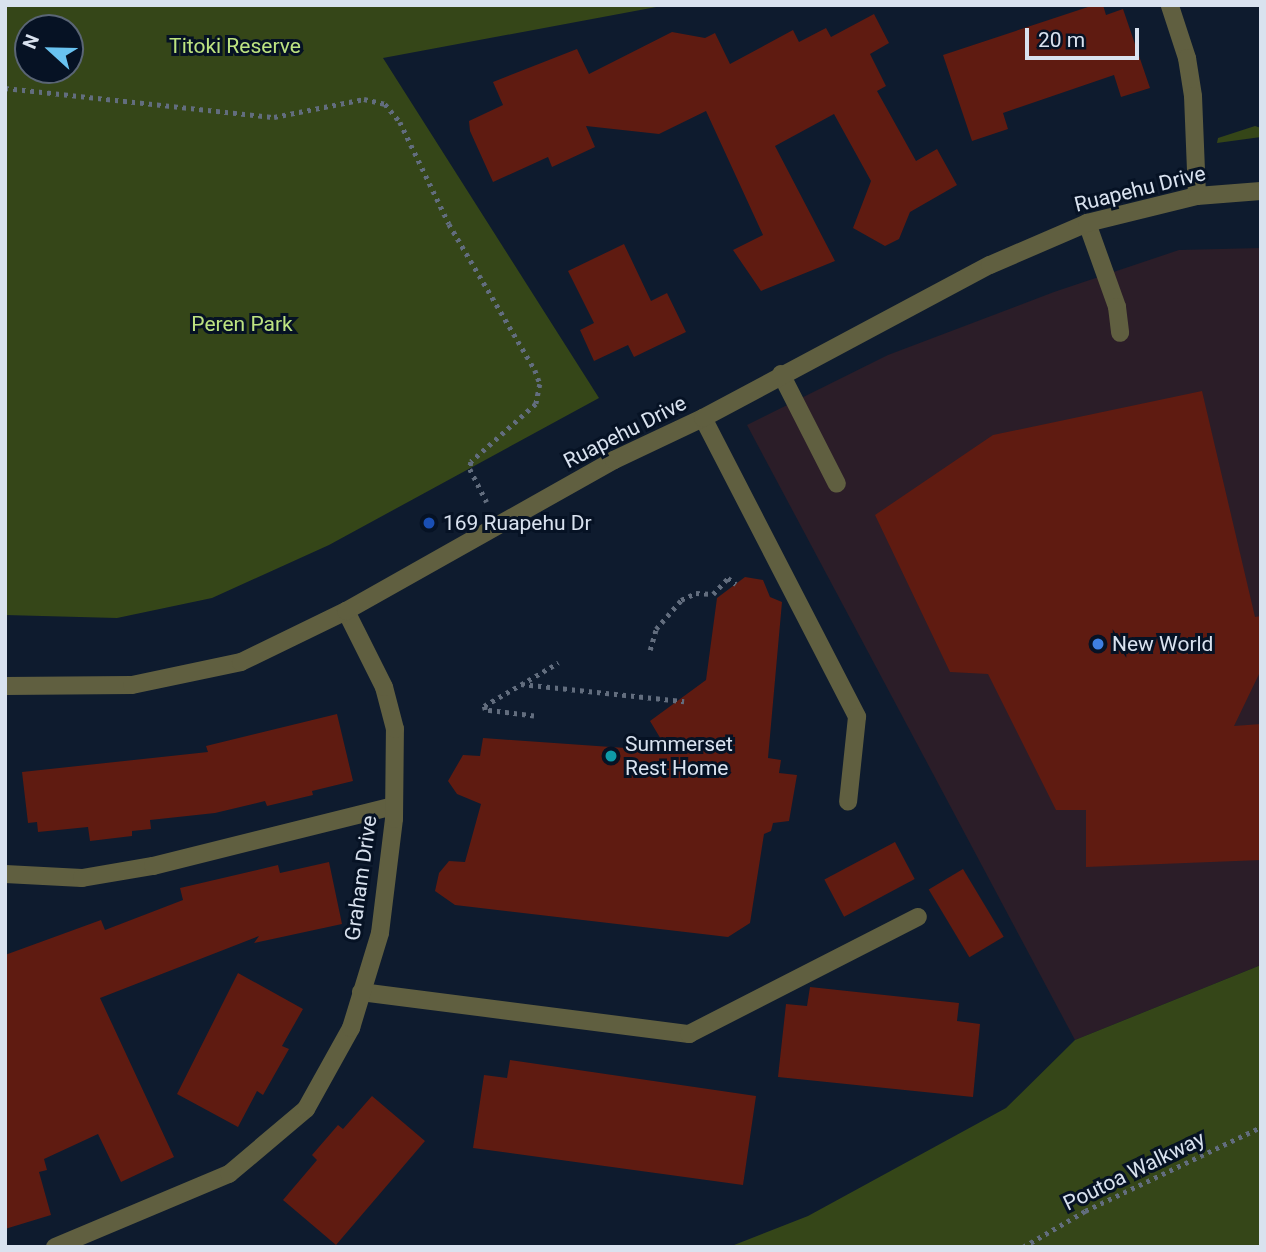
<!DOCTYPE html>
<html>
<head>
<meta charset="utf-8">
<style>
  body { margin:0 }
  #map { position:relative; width:1266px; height:1252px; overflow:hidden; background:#0e1b2e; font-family:Roboto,sans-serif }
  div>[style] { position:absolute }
  .commercial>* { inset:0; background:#2b1d28 }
  .green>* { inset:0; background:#354618 }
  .building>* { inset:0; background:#5f1b11; transform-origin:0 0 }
  .path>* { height:4.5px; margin-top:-2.25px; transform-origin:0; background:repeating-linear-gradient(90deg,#626d7e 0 3.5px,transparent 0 8.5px) }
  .service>* { height:18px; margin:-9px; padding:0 9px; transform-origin:9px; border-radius:9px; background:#605f40 }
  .minor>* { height:18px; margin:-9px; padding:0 9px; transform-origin:9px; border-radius:9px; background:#605f40 }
  .tertiary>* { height:18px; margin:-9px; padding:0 9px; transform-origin:9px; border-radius:9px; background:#605f40 }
  .dots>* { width:19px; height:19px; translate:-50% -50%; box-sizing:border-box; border:4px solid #061224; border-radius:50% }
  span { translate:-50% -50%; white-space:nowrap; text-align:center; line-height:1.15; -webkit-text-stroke:6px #061224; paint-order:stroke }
  .park-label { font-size:21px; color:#bde381 }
  .street-label { font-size:21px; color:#d9e2ef }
  .poi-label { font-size:21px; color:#d9e2ef }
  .left { translate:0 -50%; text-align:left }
  .frame { position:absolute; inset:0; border:7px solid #d9e2ef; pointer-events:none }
  .north { position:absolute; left:14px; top:14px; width:70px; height:70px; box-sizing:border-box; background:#061224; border:2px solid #5a6575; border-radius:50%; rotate:292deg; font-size:19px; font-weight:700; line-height:28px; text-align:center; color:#d9e2ef }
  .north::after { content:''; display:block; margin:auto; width:24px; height:32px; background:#69c3f1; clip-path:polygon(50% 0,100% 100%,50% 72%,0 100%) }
  .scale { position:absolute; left:1025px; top:28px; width:114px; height:32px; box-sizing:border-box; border:4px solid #d9e2ef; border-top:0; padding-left:9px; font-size:21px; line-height:24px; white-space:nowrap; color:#d9e2ef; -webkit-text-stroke:5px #061224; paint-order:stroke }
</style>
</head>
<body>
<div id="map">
  <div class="commercial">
    <i style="clip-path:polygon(1261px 248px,1261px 965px,1075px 1040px,747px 425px,888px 355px,1054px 292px,1179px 250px)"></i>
  </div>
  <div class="green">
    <i style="clip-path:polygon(evenodd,5px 5px,667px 5px,383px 58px,599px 398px,329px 545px,212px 598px,117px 618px,5px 615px,5px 5px,28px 28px,70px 28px,70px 70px,28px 70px,28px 28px)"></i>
    <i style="clip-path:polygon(1255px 126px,1261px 128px,1261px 137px,1217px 143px,1218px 138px)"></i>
    <i style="clip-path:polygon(1261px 965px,1261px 1247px,729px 1247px,808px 1216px,1006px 1108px,1075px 1040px)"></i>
  </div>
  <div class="building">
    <i style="clip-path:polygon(1094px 5px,1103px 5px,1106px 15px,1123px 9px,1150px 88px,1121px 97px,1114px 75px,1003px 113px,1008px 129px,972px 141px,943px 55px)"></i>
    <i style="clip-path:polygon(874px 14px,889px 43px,870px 54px,886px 86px,877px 91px,916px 161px,937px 149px,957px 185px,910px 212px,899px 239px,885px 246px,853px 228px,871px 181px,834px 114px,775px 146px,835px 261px,761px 291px,733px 250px,763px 235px,706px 111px,659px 134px,586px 126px,595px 147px,552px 167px,548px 157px,493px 182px,470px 131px,469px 121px,503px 105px,493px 82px,577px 49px,589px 74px,672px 32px,705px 38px,715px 33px,730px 64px,793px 30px,799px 42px,826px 28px,831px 37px)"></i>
    <i style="clip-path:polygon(624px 244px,651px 301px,667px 293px,686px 332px,634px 357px,628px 345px,594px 361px,580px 330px,594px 323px,568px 271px)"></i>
    <i style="clip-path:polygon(1202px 391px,1255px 617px,1261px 616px,1261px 670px,1234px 726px,1261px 724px,1261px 860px,1086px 867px,1086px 810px,1056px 810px,988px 674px,950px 672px,875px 515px,993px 435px)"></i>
    <i style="clip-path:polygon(745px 577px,763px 580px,770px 597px,782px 602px,768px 758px,781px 760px,779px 773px,797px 775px,789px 821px,773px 823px,771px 831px,764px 834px,750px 923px,728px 937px,455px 905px,435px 891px,439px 873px,449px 861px,465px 862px,481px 804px,457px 794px,448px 781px,463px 755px,480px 756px,483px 738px,668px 751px,650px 721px,706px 680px,717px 598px)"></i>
    <i style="clip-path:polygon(337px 714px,353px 781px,312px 791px,313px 795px,267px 806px,265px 801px,215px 813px,150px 820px,151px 829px,132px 831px,132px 836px,90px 841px,88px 827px,38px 832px,37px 822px,28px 823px,22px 772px,208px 752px,206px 746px)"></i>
    <i style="left:895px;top:842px;width:42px;height:80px;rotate:62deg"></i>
    <i style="clip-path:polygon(329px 862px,342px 924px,254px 943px,259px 936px,100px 998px,174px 1157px,121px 1182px,98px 1134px,44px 1159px,47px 1170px,39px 1172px,51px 1215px,5px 1229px,5px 955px,101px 920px,105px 930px,183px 900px,180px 888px,278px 865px,280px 873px)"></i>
    <i style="left:963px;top:869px;width:79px;height:40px;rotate:59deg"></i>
    <i style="clip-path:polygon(238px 973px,303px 1009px,282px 1046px,289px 1049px,263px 1095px,257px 1091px,238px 1127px,177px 1094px)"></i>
    <i style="clip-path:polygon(810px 987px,959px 1003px,957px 1021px,980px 1024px,973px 1097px,778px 1077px,786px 1004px,807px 1006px)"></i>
    <i style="clip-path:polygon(510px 1060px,756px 1096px,743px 1185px,473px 1148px,484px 1075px,507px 1078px)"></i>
    <i style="clip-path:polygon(372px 1096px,425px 1141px,336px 1245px,283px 1200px,317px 1160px,312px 1155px,338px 1125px,343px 1129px)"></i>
  </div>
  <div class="path">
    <i style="left:5px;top:88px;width:271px;rotate:6.2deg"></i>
    <i style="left:274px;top:117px;width:92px;rotate:-11.3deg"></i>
    <i style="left:364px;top:99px;width:22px;rotate:13deg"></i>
    <i style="left:385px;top:104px;width:23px;rotate:50deg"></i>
    <i style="left:400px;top:122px;width:113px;rotate:64.3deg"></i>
    <i style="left:449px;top:224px;width:169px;rotate:59.5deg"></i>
    <i style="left:535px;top:370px;width:15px;rotate:70deg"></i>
    <i style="left:540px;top:384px;width:20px;rotate:101deg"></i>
    <i style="left:536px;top:404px;width:87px;rotate:138.3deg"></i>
    <i style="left:471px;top:462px;width:7px;rotate:98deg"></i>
    <i style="left:470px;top:469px;width:37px;rotate:63deg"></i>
    <i style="left:650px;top:650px;width:22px;rotate:-74deg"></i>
    <i style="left:656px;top:629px;width:38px;rotate:-49deg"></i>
    <i style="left:681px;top:600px;width:17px;rotate:-25deg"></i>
    <i style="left:696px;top:593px;width:17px;rotate:3deg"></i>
    <i style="left:713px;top:594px;width:22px;rotate:-47deg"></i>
    <i style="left:728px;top:578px;width:10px;rotate:37deg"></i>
    <i style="left:521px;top:684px;width:164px;rotate:6deg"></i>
    <i style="left:534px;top:716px;width:49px;rotate:-173deg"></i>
    <i style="left:485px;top:710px;width:4px;rotate:-104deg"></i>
    <i style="left:484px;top:706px;width:86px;rotate:-30.2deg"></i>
    <i style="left:1023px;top:1247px;width:72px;rotate:-30.1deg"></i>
    <i style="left:1085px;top:1211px;width:195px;rotate:-25.5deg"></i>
  </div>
  <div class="service">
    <i style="left:1170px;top:6px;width:55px;rotate:71.9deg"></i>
    <i style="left:1187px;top:58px;width:38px;rotate:81deg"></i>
    <i style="left:1193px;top:96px;width:100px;rotate:87.7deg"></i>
    <i style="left:1087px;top:223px;width:89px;rotate:70.3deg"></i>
    <i style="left:1117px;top:307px;width:26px;rotate:83deg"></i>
    <i style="left:781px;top:374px;width:123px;rotate:63deg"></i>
    <i style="left:703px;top:418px;width:336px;rotate:62.7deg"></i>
    <i style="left:857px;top:717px;width:85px;rotate:96deg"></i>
  </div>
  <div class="minor">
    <i style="left:5px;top:874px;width:77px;rotate:3deg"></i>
    <i style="left:82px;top:878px;width:72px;rotate:-9.6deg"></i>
    <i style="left:153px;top:866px;width:247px;rotate:-14deg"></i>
    <i style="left:361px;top:992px;width:331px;rotate:7.3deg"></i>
    <i style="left:689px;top:1034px;width:257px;rotate:-27.1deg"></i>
    <i style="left:55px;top:1247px;width:189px;rotate:-22.8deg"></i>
    <i style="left:229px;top:1174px;width:101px;rotate:-40.2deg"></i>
    <i style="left:306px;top:1109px;width:93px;rotate:-60.9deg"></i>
    <i style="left:351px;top:1028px;width:99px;rotate:-73deg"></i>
    <i style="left:380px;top:933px;width:115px;rotate:-83deg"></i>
    <i style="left:394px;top:819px;width:90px;rotate:-89.4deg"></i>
    <i style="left:395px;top:729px;width:43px;rotate:-104.7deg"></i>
    <i style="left:384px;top:687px;width:85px;rotate:-116.6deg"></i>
  </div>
  <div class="tertiary">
    <i style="left:5px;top:686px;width:127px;rotate:-0.5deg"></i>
    <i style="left:132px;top:685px;width:111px;rotate:-11.9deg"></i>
    <i style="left:241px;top:662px;width:117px;rotate:-25.9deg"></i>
    <i style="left:346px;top:611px;width:308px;rotate:-29.4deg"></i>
    <i style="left:614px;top:460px;width:98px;rotate:-25.3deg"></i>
    <i style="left:703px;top:418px;width:325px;rotate:-28.1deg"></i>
    <i style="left:990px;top:265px;width:106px;rotate:-23.4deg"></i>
    <i style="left:1087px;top:223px;width:113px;rotate:-13.8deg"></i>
    <i style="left:1197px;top:196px;width:64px;rotate:-4.5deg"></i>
  </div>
  <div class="dots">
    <i style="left:429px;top:523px;background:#1a4fb4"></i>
    <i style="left:1098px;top:644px;background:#3f7fe0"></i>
    <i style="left:611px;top:756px;background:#0f9aa8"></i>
  </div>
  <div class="park-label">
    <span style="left:235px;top:46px">Titoki Reserve</span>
    <span style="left:242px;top:324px">Peren Park</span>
  </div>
  <div class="street-label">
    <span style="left:1140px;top:189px;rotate:-14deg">Ruapehu Drive</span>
    <span style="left:625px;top:432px;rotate:-27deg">Ruapehu Drive</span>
    <span style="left:361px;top:878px;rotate:-82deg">Graham Drive</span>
    <span style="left:1134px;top:1171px;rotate:-26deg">Poutoa Walkway</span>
  </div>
  <div class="poi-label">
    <span class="left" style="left:443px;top:523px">169 Ruapehu Dr</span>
    <span class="left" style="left:1112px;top:644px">New World</span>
    <span class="left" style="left:625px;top:756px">Summerset<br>Rest Home</span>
  </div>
  <div class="frame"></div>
  <div class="north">N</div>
  <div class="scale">20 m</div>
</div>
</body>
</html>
